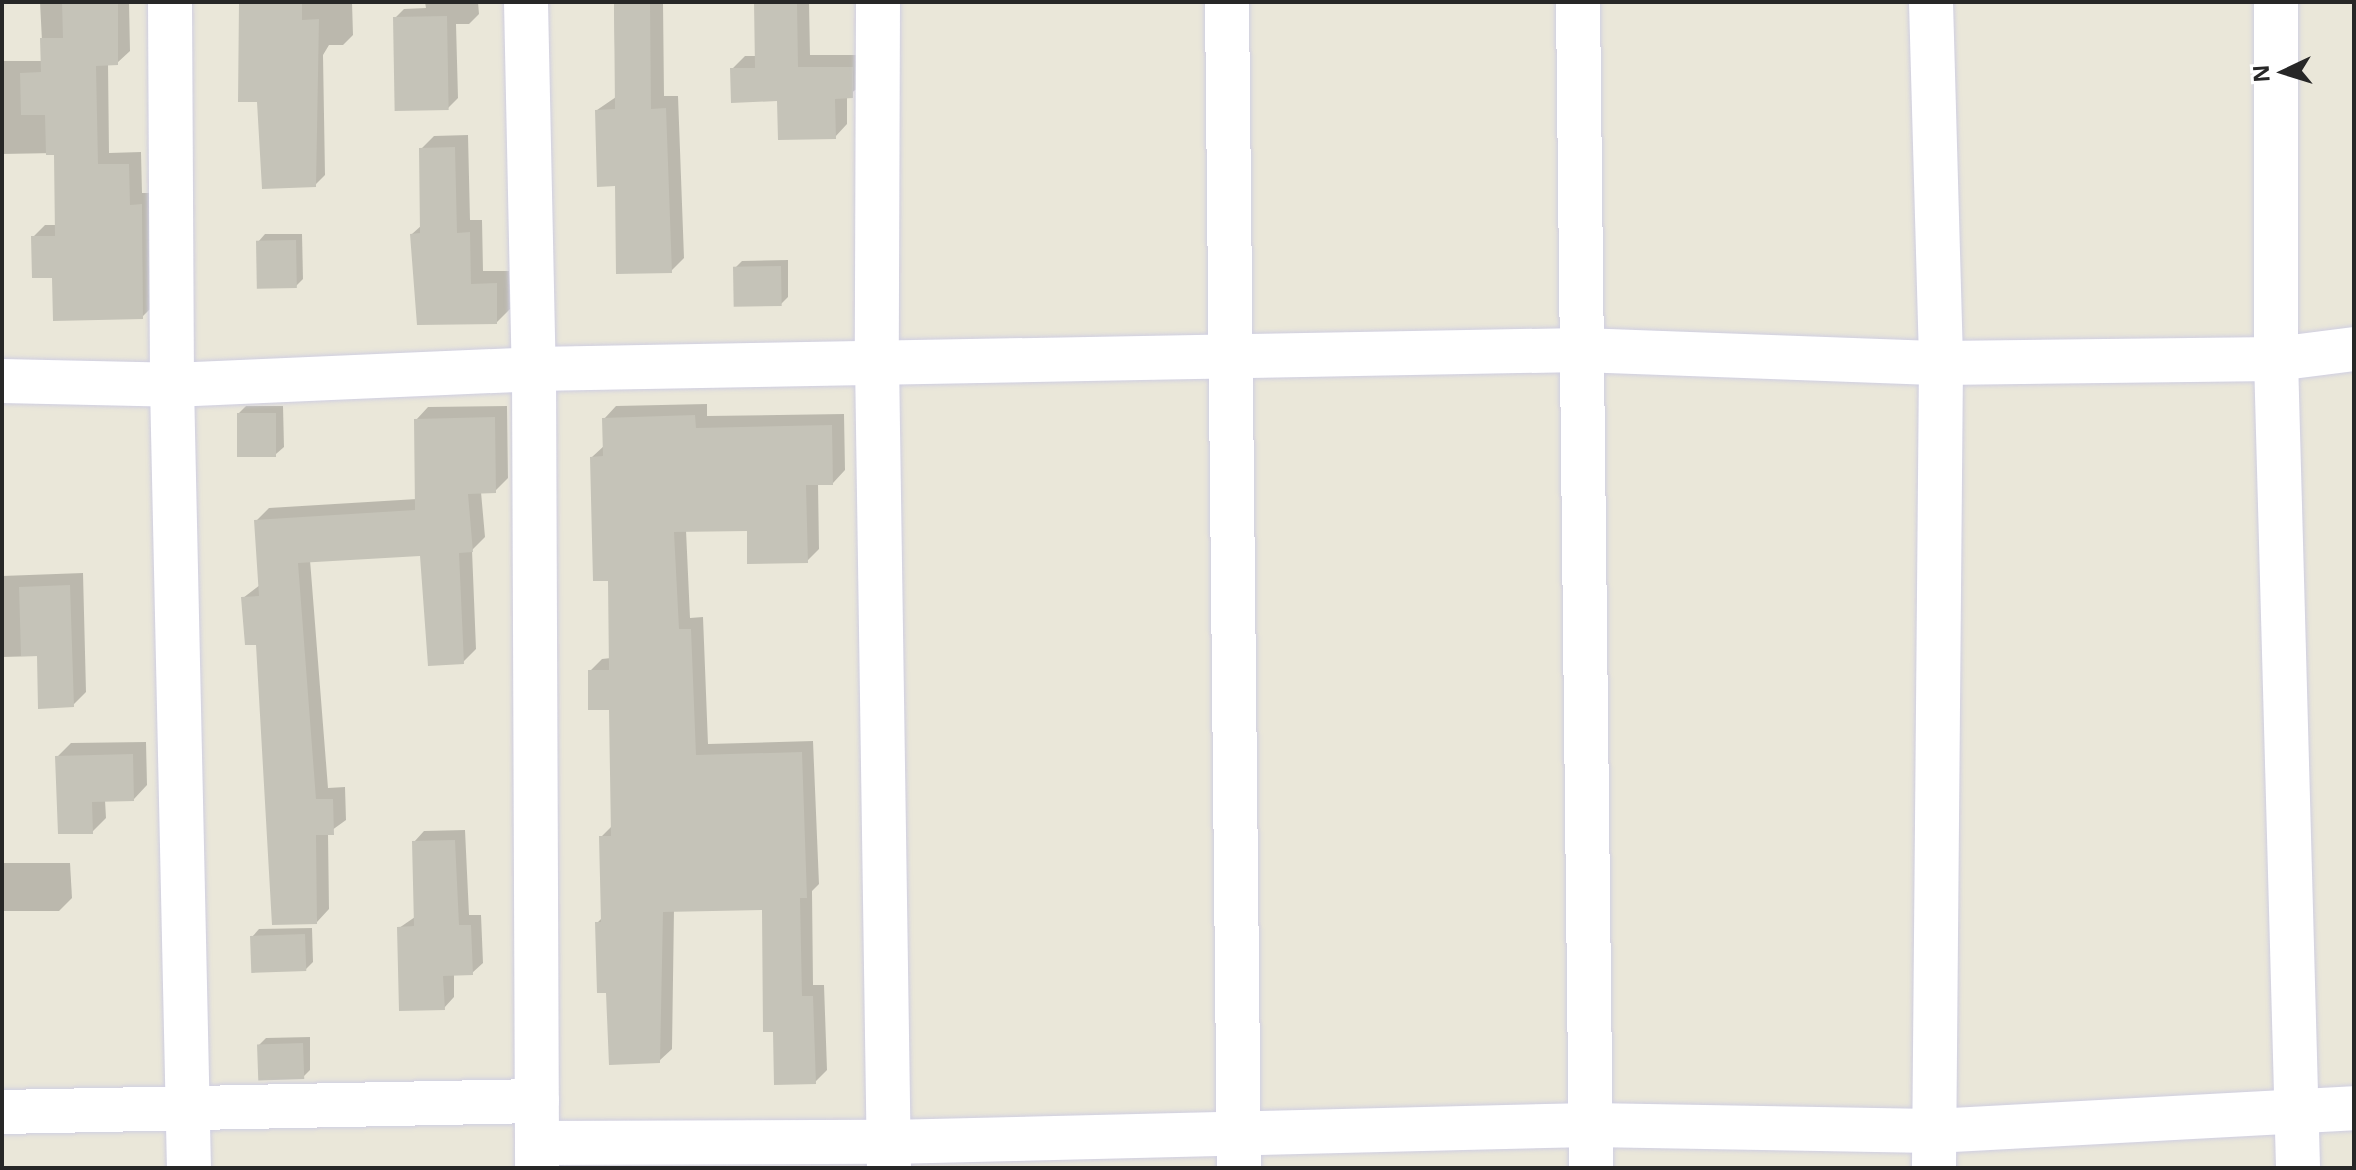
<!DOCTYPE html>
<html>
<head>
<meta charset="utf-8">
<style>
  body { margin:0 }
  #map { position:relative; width:2356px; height:1170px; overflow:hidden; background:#eae7d9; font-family:"Open Sans",sans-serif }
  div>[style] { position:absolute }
  .shadow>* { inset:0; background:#0003 }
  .building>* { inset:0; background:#c5c3b8; transform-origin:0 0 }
  .roads { filter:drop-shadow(0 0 2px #cfcee1) drop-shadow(0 0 2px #cfcee1) }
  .minor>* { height:44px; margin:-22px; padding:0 22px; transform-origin:22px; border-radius:22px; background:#fff }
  span { translate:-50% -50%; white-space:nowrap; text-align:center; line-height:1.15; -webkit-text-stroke:8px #fff; paint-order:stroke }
  .frame { position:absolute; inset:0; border:4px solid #272727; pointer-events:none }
  .north { position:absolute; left:2244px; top:32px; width:80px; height:80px; -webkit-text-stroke:6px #fff; paint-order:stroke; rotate:266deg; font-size:22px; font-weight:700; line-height:32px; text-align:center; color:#272727 }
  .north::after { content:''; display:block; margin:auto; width:28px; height:36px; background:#272727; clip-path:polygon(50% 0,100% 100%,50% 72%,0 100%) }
</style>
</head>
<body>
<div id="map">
  <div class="shadow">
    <i style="clip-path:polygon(40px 2px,129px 2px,130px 51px,117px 63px,108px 63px,109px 153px,141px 152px,142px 193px,153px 193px,155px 304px,142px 317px,54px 276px,33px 237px,45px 225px,57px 225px,56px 153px,2px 154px,2px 61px,43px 61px)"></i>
    <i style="clip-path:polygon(241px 2px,352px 2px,353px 35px,343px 45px,329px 45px,323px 55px,325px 175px,315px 185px,259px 100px)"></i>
    <i style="clip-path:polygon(425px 2px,478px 2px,479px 14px,469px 24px,456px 24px,458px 98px,448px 108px,395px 18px,404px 9px,426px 8px)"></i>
    <i style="clip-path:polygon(614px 2px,663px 2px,664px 96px,678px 96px,684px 258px,671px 271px,617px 184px,597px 110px,616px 97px)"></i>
    <i style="clip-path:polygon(756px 2px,809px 2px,810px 55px,865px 55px,865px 83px,847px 96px,847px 124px,835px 137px,732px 69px,745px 56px,757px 56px)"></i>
    <i style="clip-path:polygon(468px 135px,470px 220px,482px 220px,483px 271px,509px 271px,510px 309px,497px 322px,412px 234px,422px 225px,421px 149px,434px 136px)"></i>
    <i style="clip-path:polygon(265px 234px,302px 234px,303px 279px,296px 286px,258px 242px)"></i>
    <i style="clip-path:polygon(788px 260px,788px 297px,781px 304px,735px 268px,742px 261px)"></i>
    <i style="clip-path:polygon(707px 404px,707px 416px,844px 414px,845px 470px,833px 483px,818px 483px,819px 549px,807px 561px,749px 529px,686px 530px,690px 618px,703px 617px,708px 744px,813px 741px,819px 884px,812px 891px,813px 985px,824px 985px,827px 1070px,815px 1082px,775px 1030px,764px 908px,674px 910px,672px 1049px,659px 1061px,608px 991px,597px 923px,603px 917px,601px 837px,613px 825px,611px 708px,590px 671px,602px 659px,611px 658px,610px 578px,592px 457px,605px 445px,604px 419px,616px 406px)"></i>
    <i style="clip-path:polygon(246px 406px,283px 406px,284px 447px,276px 454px,239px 413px)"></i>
    <i style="clip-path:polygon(507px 406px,508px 478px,495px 491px,481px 492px,485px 537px,472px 550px,476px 649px,463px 662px,422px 554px,310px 560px,328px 788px,345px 787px,346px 820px,328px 833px,329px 909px,317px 922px,258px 642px,243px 598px,260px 585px,256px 521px,269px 508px,417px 499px,416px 420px,428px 407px)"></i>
    <i style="clip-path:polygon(83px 573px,86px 692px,73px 705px,39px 656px,2px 657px,2px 576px)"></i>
    <i style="clip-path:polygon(146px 742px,147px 785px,134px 799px,105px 800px,106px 818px,92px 832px,57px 757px,71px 743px)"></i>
    <i style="clip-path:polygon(465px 830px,469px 915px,481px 915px,483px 963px,472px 973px,454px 974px,454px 997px,444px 1008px,399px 928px,415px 917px,414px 842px,424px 831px)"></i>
    <i style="clip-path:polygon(2px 863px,70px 863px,72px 898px,59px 911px,2px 911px)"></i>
    <i style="clip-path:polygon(312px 928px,313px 962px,306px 969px,252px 937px,259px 929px)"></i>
    <i style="clip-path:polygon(310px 1037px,310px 1070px,303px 1077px,259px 1045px,266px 1038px)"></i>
  </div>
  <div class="building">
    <i style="clip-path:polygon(62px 2px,118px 2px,118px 65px,96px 66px,98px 164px,129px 164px,130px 205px,142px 204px,143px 319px,53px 321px,52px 278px,32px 278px,31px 236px,55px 236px,54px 155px,46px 155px,45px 115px,21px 115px,20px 73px,41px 72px,40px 38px,63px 38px)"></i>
    <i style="clip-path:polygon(239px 2px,302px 2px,302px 20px,319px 19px,316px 187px,262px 189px,257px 102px,238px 102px)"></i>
    <i style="clip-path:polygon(614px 2px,650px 2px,651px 109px,666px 108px,672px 273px,616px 274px,615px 186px,597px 187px,595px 110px,615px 109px)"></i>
    <i style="clip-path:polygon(754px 2px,797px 2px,798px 67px,853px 67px,853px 98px,835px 99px,836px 139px,778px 140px,777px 101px,731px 103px,730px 68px,755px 68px)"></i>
    <i style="left:447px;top:16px;width:94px;height:54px;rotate:89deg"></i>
    <i style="clip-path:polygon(455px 147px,457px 233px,470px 232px,471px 284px,497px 283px,497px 324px,417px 325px,410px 234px,420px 233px,419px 148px)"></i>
    <i style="left:296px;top:240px;width:48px;height:40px;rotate:89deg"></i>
    <i style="left:781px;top:266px;width:40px;height:48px;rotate:89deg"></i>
    <i style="left:237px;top:413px;width:39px;height:44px"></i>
    <i style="clip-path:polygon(695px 415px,696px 428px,832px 425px,833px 485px,806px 485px,808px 563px,747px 564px,747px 531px,674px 532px,679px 629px,691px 629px,696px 755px,802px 752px,807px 898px,800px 898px,802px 996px,813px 996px,816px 1084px,774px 1085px,773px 1032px,763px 1032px,762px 910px,663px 912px,660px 1063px,609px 1065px,606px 993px,597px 993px,595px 922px,601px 922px,599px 836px,611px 836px,609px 710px,588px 710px,588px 670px,609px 670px,608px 581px,593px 581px,590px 457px,603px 456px,602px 418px)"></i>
    <i style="clip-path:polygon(495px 417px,496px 493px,468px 494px,473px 552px,459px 553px,464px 664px,428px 666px,420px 556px,298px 563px,316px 799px,333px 799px,334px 835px,316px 835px,317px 924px,272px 925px,256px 645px,245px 645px,241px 597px,259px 596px,254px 520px,415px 510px,414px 419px)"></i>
    <i style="clip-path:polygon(70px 585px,74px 707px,38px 709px,37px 656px,21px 656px,19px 587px)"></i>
    <i style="clip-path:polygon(133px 754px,134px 801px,92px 802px,93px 834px,58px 834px,55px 756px)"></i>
    <i style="clip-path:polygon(455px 840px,459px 925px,471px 925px,473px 975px,443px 976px,445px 1010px,399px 1011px,397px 927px,414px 926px,412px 841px)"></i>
    <i style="left:305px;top:934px;width:37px;height:55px;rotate:88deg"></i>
    <i style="left:303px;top:1043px;width:36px;height:46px;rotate:88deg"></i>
  </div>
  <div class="roads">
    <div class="minor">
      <i style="left:170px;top:2px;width:383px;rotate:89.7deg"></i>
      <i style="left:172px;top:385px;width:783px;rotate:88.76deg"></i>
      <i style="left:526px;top:2px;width:367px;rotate:88.8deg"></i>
      <i style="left:534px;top:369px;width:799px;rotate:89.78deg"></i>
      <i style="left:878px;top:2px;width:359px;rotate:90.2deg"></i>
      <i style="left:877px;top:361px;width:807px;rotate:89.15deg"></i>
      <i style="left:1227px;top:2px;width:1166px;rotate:89.41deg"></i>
      <i style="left:1578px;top:2px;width:1166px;rotate:89.36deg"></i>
      <i style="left:1931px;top:2px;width:361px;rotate:88.4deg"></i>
      <i style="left:1941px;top:363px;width:805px;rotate:90.5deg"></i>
      <i style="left:2276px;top:2px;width:357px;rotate:90deg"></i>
      <i style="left:2276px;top:359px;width:809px;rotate:88.44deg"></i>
      <i style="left:2px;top:381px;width:170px;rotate:1.3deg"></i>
      <i style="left:172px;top:385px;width:362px;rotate:-2.5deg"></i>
      <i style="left:534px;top:369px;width:1047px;rotate:-1.04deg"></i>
      <i style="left:1581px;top:350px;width:360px;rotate:2.1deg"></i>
      <i style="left:1941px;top:363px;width:335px;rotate:-0.7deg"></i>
      <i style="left:2276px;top:359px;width:79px;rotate:-7.3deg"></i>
      <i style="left:2px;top:1112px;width:535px;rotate:-1.18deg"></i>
      <i style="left:537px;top:1143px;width:352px;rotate:-0.2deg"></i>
      <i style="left:889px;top:1142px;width:702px;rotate:-1.39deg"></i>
      <i style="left:1591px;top:1125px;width:342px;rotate:1deg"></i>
      <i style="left:1933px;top:1131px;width:422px;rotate:-3.1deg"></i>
    </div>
  </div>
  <div class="frame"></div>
  <div class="north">N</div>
</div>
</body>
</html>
